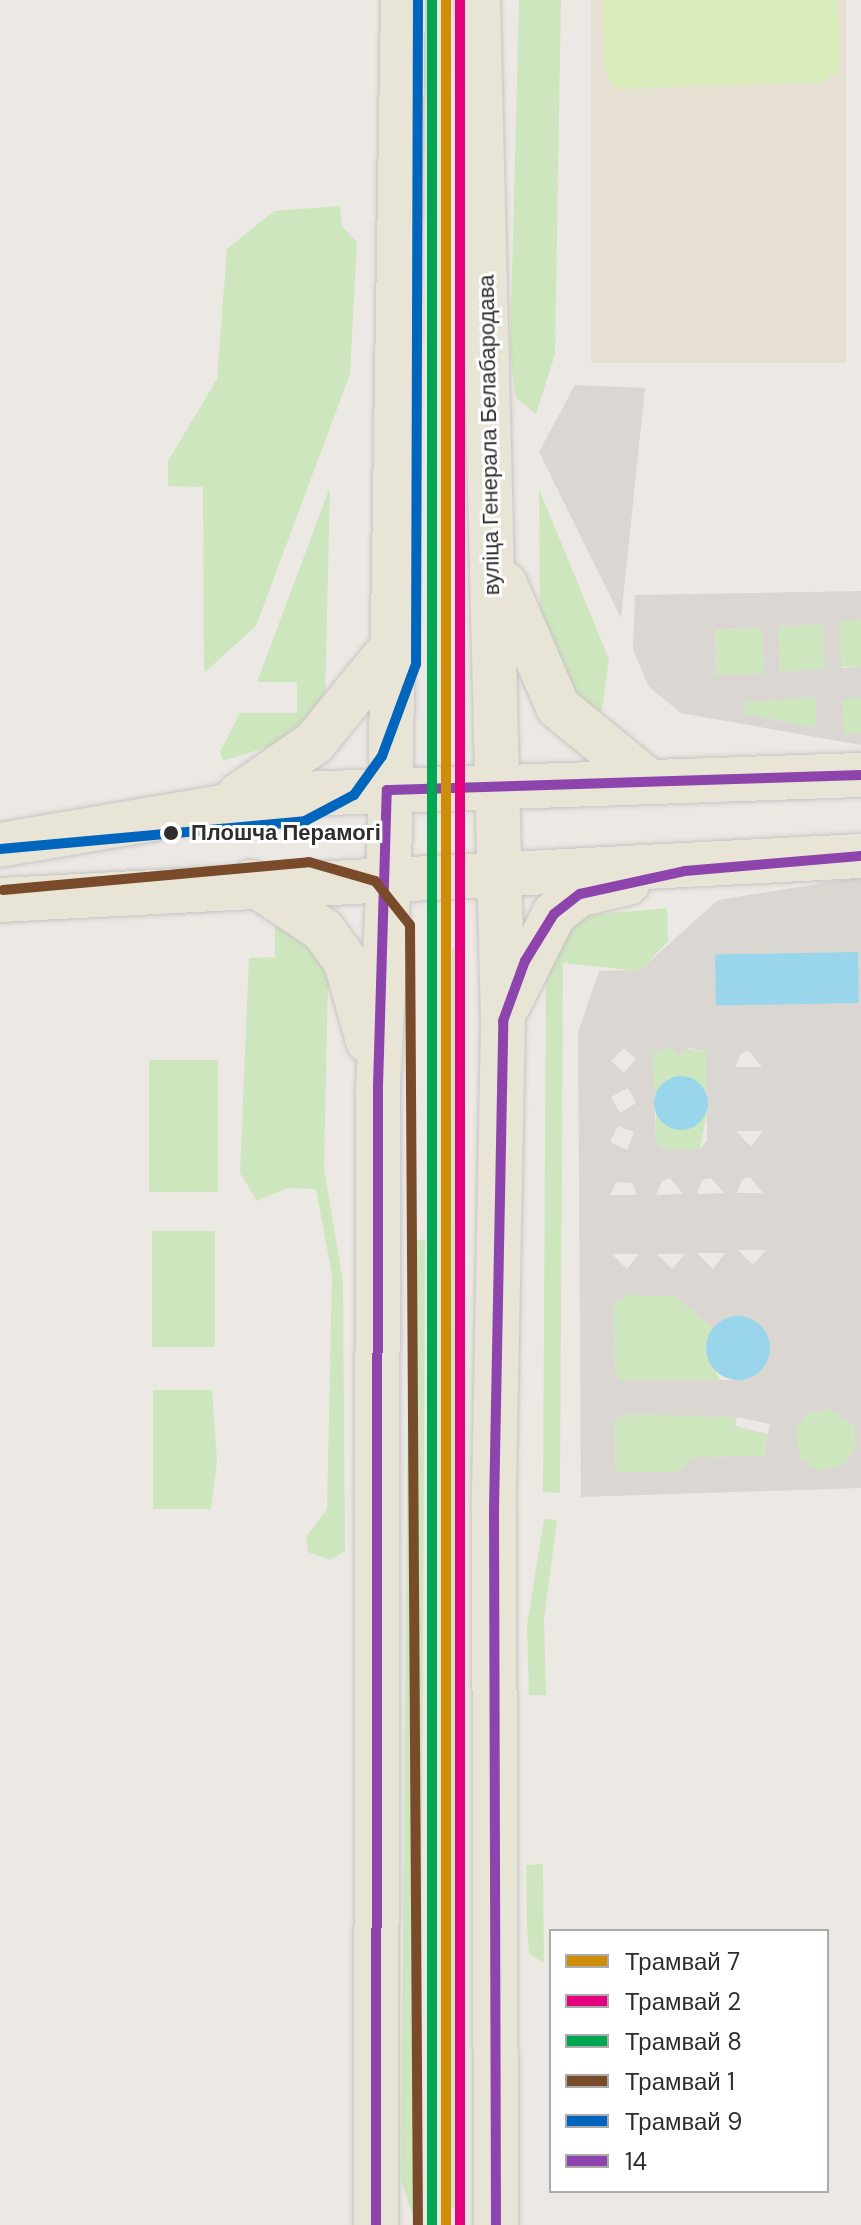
<!DOCTYPE html>
<html>
<head>
<meta charset="utf-8">
<style>
  body { margin:0 }
  #map { position:relative; width:861px; height:2225px; overflow:hidden; background:#ece8e4; font-family:"DM Sans",sans-serif }
  div>[style] { position:absolute }
  .education>* { inset:0; background:#e6e0d3; transform-origin:0 0 }
  .green>* { inset:0; background:#cee6be; transform-origin:0 0 }
  .round { border-radius:50% }
  .pitch>* { inset:0; background:#d9eabb }
  .plaza>* { inset:0; background:#dad6d2 }
  .water>* { inset:0; background:#99d6ec; transform-origin:0 0 }
  .roads { filter:drop-shadow(0 0 2px #c6c5c4) drop-shadow(0 0 2px #c6c5c4) }
  .primary>* { height:44px; margin:-22px; padding:0 22px; transform-origin:22px; border-radius:22px; background:#e8e4d6 }
  .bus-1>* { height:10px; margin:-5px; padding:0 5px; transform-origin:5px; border-radius:5px; background:#8e44ad }
  .tram-1>* { height:10px; margin:-5px; padding:0 5px; transform-origin:5px; border-radius:5px; background:#cf8e09 }
  .tram-2>* { height:10px; margin:-5px; padding:0 5px; transform-origin:5px; border-radius:5px; background:#e5007d }
  .tram-3>* { height:10px; margin:-5px; padding:0 5px; transform-origin:5px; border-radius:5px; background:#00a651 }
  .tram-4>* { height:10px; margin:-5px; padding:0 5px; transform-origin:5px; border-radius:5px; background:#7a4b2a }
  .tram-5>* { height:10px; margin:-5px; padding:0 5px; transform-origin:5px; border-radius:5px; background:#0065bd }
  .dots>* { width:22px; height:22px; translate:-50% -50%; box-sizing:border-box; border:4px solid #fff; border-radius:50% }
  span { translate:-50% -50%; white-space:nowrap; text-align:center; line-height:1.15; -webkit-text-stroke:6px #fff; paint-order:stroke }
  .street-label { font-size:22px; color:#2e2e2e }
  .stop-label { font-size:22px; color:#2e2e2e; font-weight:700 }
  .left { translate:0 -50%; text-align:left }
  .legend { position:absolute; left:549px; top:1929px; width:280px; height:264px; box-sizing:border-box; background:#fff; border:2px solid #ababab; margin:0; padding:10px 14px; list-style:none; font-size:24px; color:#2e2e2e }
  .legend li { display:flex; align-items:center; gap:16px; height:40px }
  .legend b { width:40px; border:2px solid #ababab }
</style>
</head>
<body>
<div id="map">
  <div class="education">
    <i style="left:591px;top:0;width:255px;height:363px"></i>
  </div>
  <div class="green">
    <i style="clip-path:polygon(519px 0,561px 0,555px 354px,536px 414px,516px 398px,510px 354px)"></i>
    <i style="clip-path:polygon(340px 206px,342px 226px,357px 242px,350px 374px,256px 626px,204px 673px,203px 487px,168px 486px,168px 461px,217px 379px,227px 249px,274px 211px)"></i>
    <i style="clip-path:polygon(330px 487px,325px 703px,277px 744px,223px 761px,220px 752px,240px 713px,297px 713px,297px 682px,257px 682px)"></i>
    <i style="clip-path:polygon(539px 489px,609px 659px,600px 723px,588px 720px,540px 627px)"></i>
    <i style="left:861px;top:620px;width:47px;height:22px;rotate:90deg"></i>
    <i style="left:822px;top:624px;width:46px;height:45px;rotate:86deg"></i>
    <i style="left:762px;top:628px;width:45px;height:47px;rotate:87deg"></i>
    <i style="clip-path:polygon(816px 697px,818px 728px,745px 714px,743px 703px)"></i>
    <i style="left:861px;top:698px;width:36px;height:19px;rotate:90deg"></i>
    <i style="clip-path:polygon(667px 908px,668px 941px,640px 971px,563px 963px,560px 1493px,543px 1492px,546px 969px,569px 926px,589px 915px)"></i>
    <i style="clip-path:polygon(275px 916px,318px 953px,328px 981px,324px 1168px,343px 1282px,345px 1551px,330px 1560px,308px 1552px,306px 1537px,327px 1509px,332px 1275px,316px 1189px,288px 1188px,257px 1201px,240px 1173px,249px 958px,275px 957px)"></i>
    <i style="clip-path:polygon(459px 948px,464px 2197px,449px 2212px,452px 949px)"></i>
    <i style="clip-path:polygon(669px 1046px,706px 1052px,708px 1100px,705px 1090px,668px 1078px,654px 1097px,653px 1054px)"></i>
    <i style="left:149px;top:1060px;width:69px;height:132px"></i>
    <i style="clip-path:polygon(707px 1112px,700px 1149px,663px 1149px,656px 1141px,656px 1114px,685px 1130px)"></i>
    <i style="left:152px;top:1231px;width:63px;height:116px"></i>
    <i style="clip-path:polygon(409px 1240px,425px 1240px,420px 2215px,411px 2211px,401px 2180px)"></i>
    <i style="clip-path:polygon(628px 1295px,674px 1296px,713px 1328px,706px 1348px,720px 1381px,621px 1380px,615px 1374px,613px 1304px)"></i>
    <i style="clip-path:polygon(153px 1390px,212px 1390px,217px 1462px,211px 1509px,153px 1509px)"></i>
    <i class="round" style="left:794px;top:1409px;width:62px;height:62px"></i>
    <i style="clip-path:polygon(624px 1414px,736px 1417px,734px 1427px,767px 1435px,765px 1456px,692px 1457px,679px 1472px,616px 1472px,614px 1424px)"></i>
    <i style="clip-path:polygon(544px 1519px,557px 1520px,544px 1619px,546px 1695px,529px 1695px,527px 1626px)"></i>
    <i style="clip-path:polygon(543px 1864px,544px 1963px,529px 1954px,527px 1926px,526px 1865px)"></i>
  </div>
  <div class="pitch">
    <i style="clip-path:polygon(603px 0,838px 0,839px 71px,824px 82px,615px 89px,604px 70px)"></i>
  </div>
  <div class="plaza">
    <i style="clip-path:polygon(575px 385px,645px 388px,621px 618px,539px 452px)"></i>
    <i style="clip-path:polygon(evenodd,861px 591px,861px 620px,839px 622px,842px 668px,861px 667px,861px 698px,842px 699px,844px 734px,861px 734px,861px 745px,681px 713px,649px 687px,633px 650px,635px 595px,861px 591px,822px 624px,825px 669px,780px 672px,778px 627px,822px 624px,861px 591px,762px 628px,764px 673px,717px 675px,715px 630px,762px 628px,861px 591px,815px 697px,817px 728px,745px 714px,744px 703px,815px 697px)"></i>
    <i style="clip-path:polygon(evenodd,861px 877px,861px 1488px,581px 1497px,578px 1032px,599px 971px,640px 970px,718px 900px,861px 877px,669px 1046px,679px 1056px,689px 1048px,706px 1052px,707px 1140px,700px 1149px,663px 1149px,656px 1141px,653px 1054px,669px 1046px,861px 877px,624px 1048px,636px 1059px,624px 1073px,611px 1061px,624px 1048px,861px 877px,749px 1051px,762px 1067px,735px 1067px,741px 1053px,749px 1051px,861px 877px,628px 1088px,636px 1103px,620px 1113px,611px 1097px,628px 1088px,861px 877px,618px 1126px,634px 1132px,627px 1150px,610px 1142px,618px 1126px,861px 877px,736px 1131px,763px 1131px,751px 1147px,736px 1131px,861px 877px,750px 1177px,763px 1193px,737px 1193px,742px 1180px,750px 1177px,861px 877px,670px 1178px,683px 1194px,656px 1195px,662px 1181px,670px 1178px,861px 877px,711px 1178px,724px 1193px,697px 1194px,702px 1180px,711px 1178px,861px 877px,616px 1182px,632px 1183px,637px 1195px,610px 1195px,616px 1182px,861px 877px,738px 1250px,766px 1250px,753px 1265px,738px 1250px,861px 877px,725px 1253px,713px 1269px,698px 1254px,699px 1253px,725px 1253px,861px 877px,612px 1254px,639px 1254px,627px 1269px,612px 1254px,861px 877px,657px 1254px,685px 1254px,672px 1269px,657px 1254px,861px 877px,628px 1295px,674px 1296px,713px 1328px,741px 1317px,731px 1380px,621px 1380px,615px 1374px,613px 1304px,628px 1295px,861px 877px,830px 1409px,854px 1427px,855px 1448px,842px 1466px,817px 1470px,800px 1458px,796px 1429px,808px 1413px,830px 1409px,861px 877px,624px 1414px,736px 1417px,734px 1427px,767px 1435px,765px 1456px,692px 1457px,679px 1472px,616px 1472px,614px 1424px,624px 1414px,861px 877px,737px 1417px,770px 1424px,768px 1434px,735px 1426px,737px 1417px)"></i>
  </div>
  <div class="water">
    <i style="left:858px;top:952px;width:51px;height:143px;rotate:89deg"></i>
    <i class="round" style="left:654px;top:1076px;width:54px;height:54px"></i>
    <i class="round" style="left:706px;top:1316px;width:64px;height:64px"></i>
  </div>
  <div class="roads">
    <div class="primary">
      <i style="left:478px;top:0;width:1021px;rotate:88.6deg"></i>
      <i style="left:503px;top:1021px;width:488px;rotate:91.1deg"></i>
      <i style="left:494px;top:1509px;width:716px;rotate:89.84deg"></i>
      <i style="left:505px;top:584px;width:134px;rotate:66.7deg"></i>
      <i style="left:558px;top:707px;width:114px;rotate:39.3deg"></i>
      <i style="left:239px;top:795px;width:91px;rotate:-34.7deg"></i>
      <i style="left:314px;top:743px;width:119px;rotate:-50.8deg"></i>
      <i style="left:0;top:845px;width:303px;rotate:-9.7deg"></i>
      <i style="left:299px;top:794px;width:562px;rotate:-1.94deg"></i>
      <i style="left:251px;top:882px;width:87px;rotate:33.7deg"></i>
      <i style="left:323px;top:930px;width:39px;rotate:54deg"></i>
      <i style="left:346px;top:962px;width:82px;rotate:74.4deg"></i>
      <i style="left:0;top:900px;width:862px;rotate:-2.93deg"></i>
      <i style="left:509px;top:1004px;width:101px;rotate:-63.4deg"></i>
      <i style="left:554px;top:914px;width:33px;rotate:-38deg"></i>
      <i style="left:580px;top:894px;width:49px;rotate:-12.9deg"></i>
      <i style="left:376px;top:2225px;width:1139px;rotate:-89.9deg"></i>
      <i style="left:378px;top:1086px;width:211px;rotate:-87deg"></i>
      <i style="left:389px;top:875px;width:875px;rotate:-89.08deg"></i>
    </div>
  </div>
  <div class="bus-1">
    <i style="left:376px;top:2225px;width:1139px;rotate:-89.9deg"></i>
    <i style="left:378px;top:1086px;width:296px;rotate:-88.3deg"></i>
    <i style="left:387px;top:790px;width:474px;rotate:-1.8deg"></i>
    <i style="left:496px;top:2225px;width:716px;rotate:-90.16deg"></i>
    <i style="left:494px;top:1509px;width:488px;rotate:-88.9deg"></i>
    <i style="left:503px;top:1021px;width:64px;rotate:-69.9deg"></i>
    <i style="left:525px;top:961px;width:55px;rotate:-58.3deg"></i>
    <i style="left:554px;top:914px;width:33px;rotate:-38deg"></i>
    <i style="left:580px;top:894px;width:107px;rotate:-12.4deg"></i>
    <i style="left:685px;top:871px;width:177px;rotate:-4.9deg"></i>
  </div>
  <div class="tram-1">
    <i style="left:446px;top:0;width:2225px;rotate:90deg"></i>
  </div>
  <div class="tram-2">
    <i style="left:460px;top:0;width:2225px;rotate:90deg"></i>
  </div>
  <div class="tram-3">
    <i style="left:432px;top:0;width:2225px;rotate:90deg"></i>
  </div>
  <div class="tram-4">
    <i style="left:3px;top:890px;width:307px;rotate:-5.2deg"></i>
    <i style="left:309px;top:862px;width:69px;rotate:16.1deg"></i>
    <i style="left:375px;top:881px;width:56px;rotate:51.5deg"></i>
    <i style="left:410px;top:925px;width:1300px;rotate:89.65deg"></i>
  </div>
  <div class="tram-5">
    <i style="left:0;top:849px;width:306px;rotate:-5.2deg"></i>
    <i style="left:305px;top:821px;width:55px;rotate:-28deg"></i>
    <i style="left:354px;top:795px;width:48px;rotate:-54.3deg"></i>
    <i style="left:382px;top:756px;width:98px;rotate:-69.7deg"></i>
    <i style="left:416px;top:664px;width:664px;rotate:-89.83deg"></i>
  </div>
  <div class="dots">
    <i style="left:171px;top:833px;background:#2e2e2e"></i>
  </div>
  <div class="street-label">
    <span style="left:489px;top:435px;rotate:-91deg">вуліца Генерала Белабародава</span>
  </div>
  <div class="stop-label">
    <span class="left" style="left:191px;top:833px">Плошча Перамогі</span>
  </div>
  <ul class="legend">
  <li><b style="height:10px;background:#cf8e09"></b>Трамвай 7</li>
  <li><b style="height:10px;background:#e5007d"></b>Трамвай 2</li>
  <li><b style="height:10px;background:#00a651"></b>Трамвай 8</li>
  <li><b style="height:10px;background:#7a4b2a"></b>Трамвай 1</li>
  <li><b style="height:10px;background:#0065bd"></b>Трамвай 9</li>
  <li><b style="height:10px;background:#8e44ad"></b>14</li>
  </ul>
</div>
</body>
</html>
